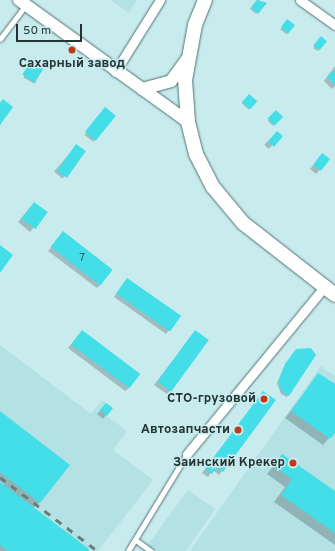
<!DOCTYPE html>
<html>
<head>
<meta charset="utf-8">
<style>
  body { margin:0 }
  #map { position:relative; width:335px; height:551px; overflow:hidden; background:#c8ecee; font-family:Overpass,sans-serif }
  div>[style] { position:absolute }
  .built>* { inset:0; background:#b4e1e4 }
  .shadow>* { inset:0; background:#0003; transform-origin:0 0 }
  .building>* { inset:0; background:#43dee8; transform-origin:0 0 }
  .roads { filter:drop-shadow(0 0 1px #527274) drop-shadow(0 0 1px #527274) }
  .service>* { height:4.5px; margin:-2.25px; padding:0 2.25px; transform-origin:2.25px; border-radius:2.25px; background:#fff }
  .minor>* { height:9px; margin:-4.5px; padding:0 4.5px; transform-origin:4.5px; border-radius:4.5px; background:#fff }
  .secondary>* { height:12px; margin:-6px; padding:0 6px; transform-origin:6px; border-radius:6px; background:#fff }
  .primary>* { height:14px; margin:-7px; padding:0 7px; transform-origin:7px; border-radius:7px; background:#fff }
  .rail>* { height:2.5px; margin-top:-1.25px; transform-origin:0; background:repeating-linear-gradient(90deg,#677e7f 0 7px,transparent 0 14px) }
  .dots>* { width:11px; height:11px; translate:-50% -50%; box-sizing:border-box; border:2px solid #c8ecee; border-radius:50% }
  span { translate:-50% -50%; white-space:nowrap; text-align:center; line-height:1.15; -webkit-text-stroke:3px #c8ecee; paint-order:stroke }
  .number-label { font-size:11px; color:#2c5e61 }
  .number-label span { -webkit-text-stroke-width:0 }
  .poi-label { font-size:13px; color:#253334; font-weight:700 }
  .right { translate:-100% -50%; text-align:right }
  .scale { position:absolute; left:16px; top:24px; width:66px; height:18px; box-sizing:border-box; border:2px solid #253334; border-top:0; padding-left:5px; font-size:12px; line-height:14px; white-space:nowrap; color:#253334; -webkit-text-stroke:3px #c8ecee; paint-order:stroke }
</style>
</head>
<body>
<div id="map">
  <div class="built">
    <i style="clip-path:polygon(111px 0,137px 0,129px 13px)"></i>
    <i style="clip-path:polygon(0 345px,91px 414px,102px 400px,113px 408px,107px 416px,127px 431px,113px 450px,153px 480px,98px 551px,0 551px)"></i>
    <i style="clip-path:polygon(321px 366px,335px 376px,335px 551px,190px 551px)"></i>
    <i style="clip-path:polygon(188px 490px,215px 509px,186px 551px,143px 551px)"></i>
  </div>
  <div class="shadow">
    <i style="clip-path:polygon(257px 0,266px 3px,256px 14px,250px 9px)"></i>
    <i style="left:288px;top:20px;width:8px;height:12px;rotate:40deg"></i>
    <i style="clip-path:polygon(319px 39px,319px 49px,318px 51px,313px 48px)"></i>
    <i style="left:33px;top:60px;width:13px;height:20px;rotate:29deg"></i>
    <i style="clip-path:polygon(335px 66px,335px 86px,332px 89px,324px 81px)"></i>
    <i style="left:249px;top:95px;width:9px;height:11px;rotate:41deg"></i>
    <i style="left:105px;top:109px;width:11px;height:33px;rotate:38deg"></i>
    <i style="clip-path:polygon(276px 112px,282px 117px,273px 126px,268px 121px)"></i>
    <i style="left:277px;top:132px;width:6px;height:18px;rotate:45deg"></i>
    <i style="left:77px;top:145px;width:11px;height:35px;rotate:41deg"></i>
    <i style="clip-path:polygon(319px 158px,320px 170px,316px 174px,310px 169px)"></i>
    <i style="clip-path:polygon(31px 206px,46px 213px,30px 232px,18px 222px)"></i>
    <i style="clip-path:polygon(60px 236px,100px 285px,97px 288px,48px 251px)"></i>
    <i style="clip-path:polygon(124px 283px,179px 316px,166px 334px,114px 297px)"></i>
    <i style="clip-path:polygon(82px 331px,129px 388px,125px 391px,68px 348px)"></i>
    <i style="clip-path:polygon(195px 331px,170px 391px,167px 394px,154px 385px)"></i>
    <i style="clip-path:polygon(295px 351px,288px 395px,287px 397px,281px 394px,277px 383px)"></i>
    <i style="clip-path:polygon(319px 374px,335px 386px,335px 431px,323px 445px,285px 418px)"></i>
    <i style="clip-path:polygon(263px 392px,222px 471px,219px 475px,213px 470px,208px 477px,202px 473px)"></i>
    <i style="clip-path:polygon(106px 404px,106px 415px,103px 419px,97px 414px)"></i>
    <i style="clip-path:polygon(0 412px,40px 502px,33px 508px,87px 551px,0 551px,0 483px,5px 485px,0 481px)"></i>
    <i style="clip-path:polygon(282px 455px,335px 492px,335px 545px,274px 502px,285px 487px,267px 474px)"></i>
  </div>
  <div class="building">
    <i style="clip-path:polygon(257px 0,267px 3px,258px 14px,251px 7px)"></i>
    <i style="clip-path:polygon(287px 19px,295px 25px,288px 34px,281px 27px)"></i>
    <i style="left:321px;top:36px;width:8px;height:12px;rotate:40deg"></i>
    <i style="left:34px;top:58px;width:14px;height:20px;rotate:36deg"></i>
    <i style="clip-path:polygon(333px 71px,335px 72px,335px 85px,327px 77px)"></i>
    <i style="left:249px;top:94px;width:11px;height:11px;rotate:41deg"></i>
    <i style="clip-path:polygon(3px 99px,13px 107px,0 125px,0 103px)"></i>
    <i style="left:105px;top:107px;width:14px;height:32px;rotate:39deg"></i>
    <i style="left:276px;top:110px;width:10px;height:12px;rotate:45deg"></i>
    <i style="left:277px;top:131px;width:8px;height:14px;rotate:40deg"></i>
    <i style="left:76px;top:144px;width:12px;height:33px;rotate:35deg"></i>
    <i style="left:322px;top:153px;width:10px;height:15px;rotate:37deg"></i>
    <i style="left:34px;top:202px;width:17px;height:21px;rotate:36deg"></i>
    <i style="left:63px;top:231px;width:63px;height:20px;rotate:38deg"></i>
    <i style="clip-path:polygon(0 245px,13px 255px,0 273px)"></i>
    <i style="left:127px;top:278px;width:66px;height:19px;rotate:35deg"></i>
    <i style="left:82px;top:330px;width:73px;height:18px;rotate:37deg"></i>
    <i style="left:195px;top:330px;width:17px;height:64px;rotate:36deg"></i>
    <i style="clip-path:polygon(311px 348px,316px 355px,289px 396px,282px 392px,278px 381px,285px 364px,296px 349px)"></i>
    <i style="clip-path:polygon(318px 373px,335px 384px,335px 433px,330px 439px,291px 411px)"></i>
    <i style="clip-path:polygon(263px 391px,276px 400px,223px 472px,217px 467px,212px 474px,205px 469px)"></i>
    <i style="clip-path:polygon(106px 403px,113px 408px,107px 416px,100px 410px)"></i>
    <i style="clip-path:polygon(0 411px,70px 465px,40px 503px,0 472px)"></i>
    <i style="clip-path:polygon(282px 454px,335px 491px,335px 533px,281px 495px,292px 479px,273px 466px)"></i>
    <i style="clip-path:polygon(0 482px,89px 549px,88px 551px,8px 551px,0 545px)"></i>
  </div>
  <div class="roads">
    <div class="service">
      <i style="left:0;top:39px;width:43px;rotate:-52.6deg"></i>
      <i style="left:136px;top:540px;width:19px;rotate:36deg"></i>
      <i style="left:128px;top:551px;width:114px;rotate:-58.7deg"></i>
    </div>
    <div class="minor">
      <i style="left:300px;top:0;width:43px;rotate:35.5deg"></i>
      <i style="left:115px;top:72px;width:85px;rotate:-58deg"></i>
      <i style="left:187px;top:454px;width:216px;rotate:-50.6deg"></i>
    </div>
    <div class="secondary">
      <i style="left:19px;top:0;width:208px;rotate:35.8deg"></i>
      <i style="left:142px;top:89px;width:30px;rotate:-15deg"></i>
      <i style="left:171px;top:81px;width:26px;rotate:-54deg"></i>
    </div>
    <div class="primary">
      <i style="left:205px;top:0;width:27px;rotate:112deg"></i>
      <i style="left:195px;top:25px;width:56px;rotate:100.3deg"></i>
      <i style="left:185px;top:80px;width:42px;rotate:85.9deg"></i>
      <i style="left:188px;top:122px;width:33px;rotate:76deg"></i>
      <i style="left:196px;top:154px;width:37px;rotate:63deg"></i>
      <i style="left:213px;top:187px;width:47px;rotate:50.2deg"></i>
      <i style="left:243px;top:223px;width:117px;rotate:38deg"></i>
    </div>
  </div>
  <div class="rail">
    <i style="left:0;top:477px;width:123px;rotate:37.1deg"></i>
  </div>
  <div class="dots">
    <i style="left:72px;top:50px;background:#c23719"></i>
    <i style="left:264px;top:399px;background:#c23719"></i>
    <i style="left:238px;top:430px;background:#c23719"></i>
    <i style="left:293px;top:463px;background:#c23719"></i>
  </div>
  <div class="number-label">
    <span style="left:82px;top:258px">7</span>
  </div>
  <div class="poi-label">
    <span style="left:72px;top:64px">Сахарный завод</span>
    <span class="right" style="left:256px;top:399px">СТО-грузовой</span>
    <span class="right" style="left:230px;top:430px">Автозапчасти</span>
    <span class="right" style="left:285px;top:463px">Заинский Крекер</span>
  </div>
  <div class="scale">50 m</div>
</div>
</body>
</html>
